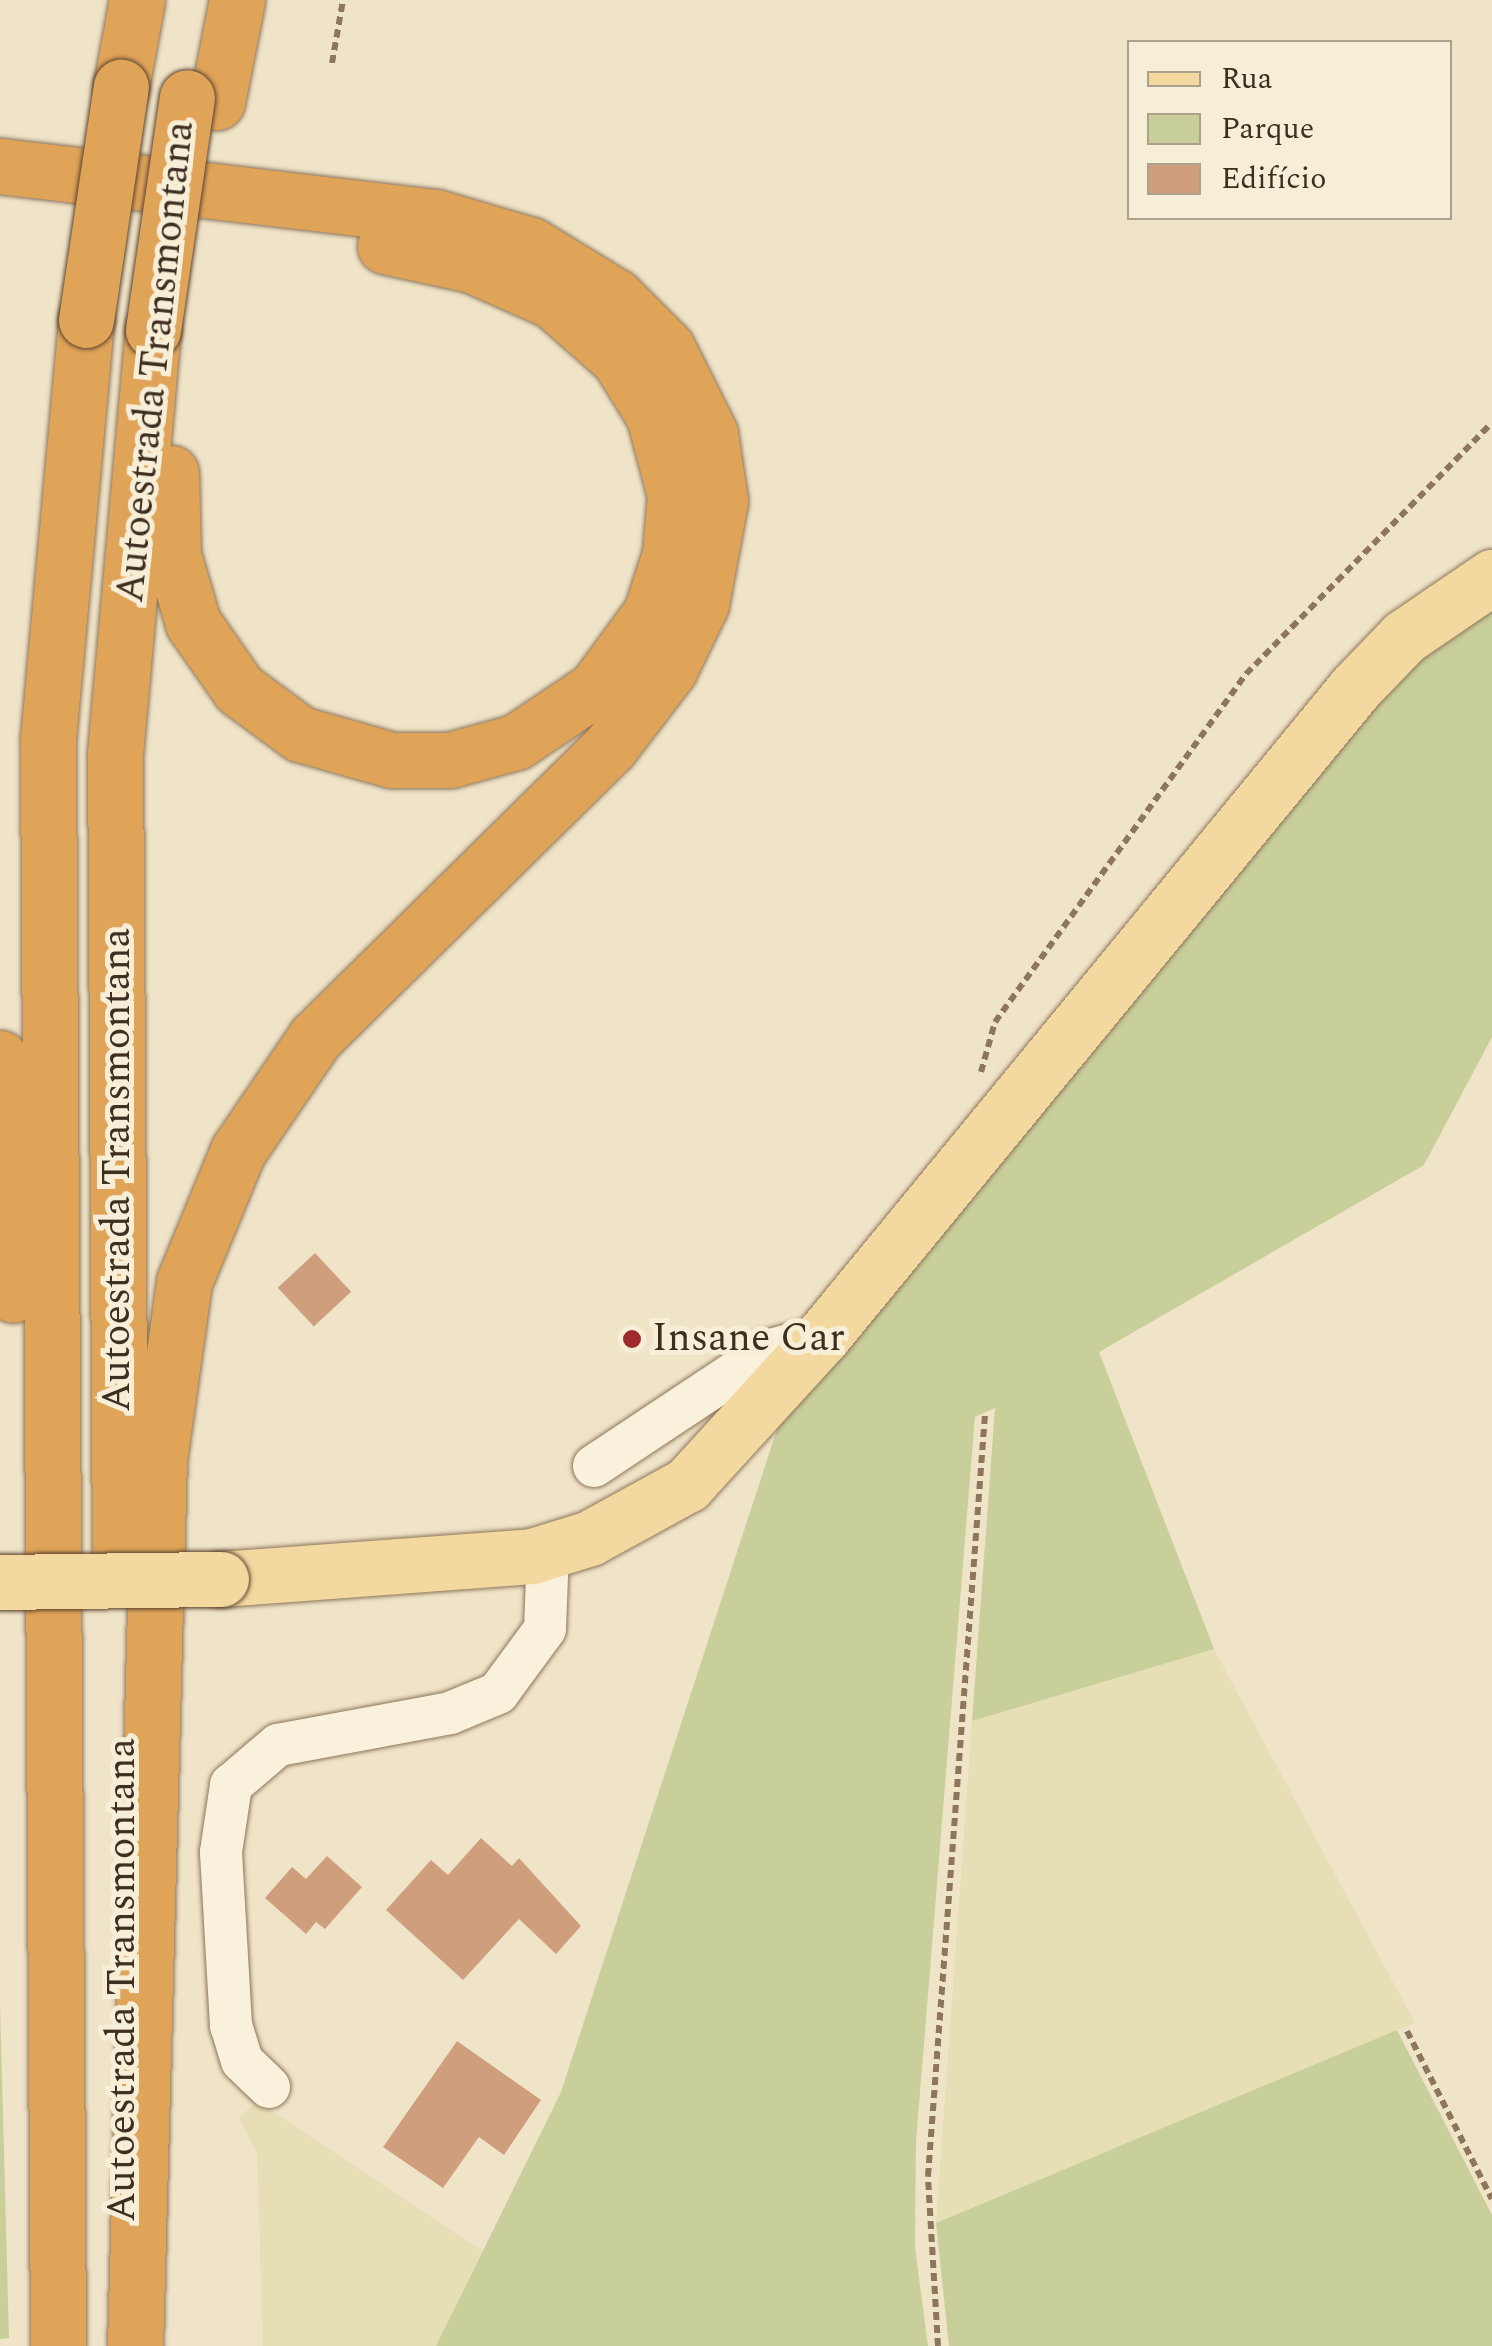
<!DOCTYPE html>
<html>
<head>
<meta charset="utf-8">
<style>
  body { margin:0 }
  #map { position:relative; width:1492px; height:2346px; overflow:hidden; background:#f0e4c8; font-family:Spectral,serif }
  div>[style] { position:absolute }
  .farmland>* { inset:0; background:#e6deb5 }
  .green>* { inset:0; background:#c9cf9b }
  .building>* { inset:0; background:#cf9f7d; transform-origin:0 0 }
  .path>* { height:6px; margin-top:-3px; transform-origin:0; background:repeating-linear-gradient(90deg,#8d765c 0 8px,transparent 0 13px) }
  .roads { filter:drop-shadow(0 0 2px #8d765c) drop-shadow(0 0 2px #8d765c) }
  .minor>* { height:42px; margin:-21px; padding:0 21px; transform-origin:21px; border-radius:21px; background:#faf1dc }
  .major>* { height:55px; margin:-27.5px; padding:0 27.5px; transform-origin:27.5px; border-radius:27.5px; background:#f3d9a0 }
  .highway>* { height:55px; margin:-27.5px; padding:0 27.5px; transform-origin:27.5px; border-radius:27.5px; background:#e0a458 }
  .bridges { filter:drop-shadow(0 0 2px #5b4430) drop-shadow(0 0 2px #5b4430) }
  .major-bridge>* { height:55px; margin:-27.5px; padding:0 27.5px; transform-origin:27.5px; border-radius:27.5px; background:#f3d9a0 }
  .highway-bridge>* { height:55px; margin:-27.5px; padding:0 27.5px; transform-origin:27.5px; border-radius:27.5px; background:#e0a458 }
  .dots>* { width:28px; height:28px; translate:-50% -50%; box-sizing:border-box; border:5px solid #f7eed8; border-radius:50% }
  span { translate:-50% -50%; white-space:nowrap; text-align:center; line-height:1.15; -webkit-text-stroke:10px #f7eed8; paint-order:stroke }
  .street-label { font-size:40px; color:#3d2e20 }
  .poi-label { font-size:40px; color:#3d2e20 }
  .left { translate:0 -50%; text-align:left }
  .legend { position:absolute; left:1127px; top:40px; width:325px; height:180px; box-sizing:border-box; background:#f7eed8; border:2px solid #ada18e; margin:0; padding:12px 18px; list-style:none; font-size:30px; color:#3d2e20 }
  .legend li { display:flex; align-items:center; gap:20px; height:50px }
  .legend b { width:50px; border:2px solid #ada18e }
</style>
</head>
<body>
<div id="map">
  <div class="farmland">
    <i style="clip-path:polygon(1214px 1649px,1415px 2023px,936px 2223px,972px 1721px)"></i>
    <i style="clip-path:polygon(257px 2101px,482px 2251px,436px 2346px,263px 2346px,257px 2154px,239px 2117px)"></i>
  </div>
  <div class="green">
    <i style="clip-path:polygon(1492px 602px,1492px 1037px,1424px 1165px,1099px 1352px,1214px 1649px,972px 1721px,995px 1408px,975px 1417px,916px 2142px,915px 2247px,928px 2346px,436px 2346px,561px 2092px,781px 1417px,1375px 695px)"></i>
    <i style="clip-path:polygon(0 2002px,9px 2338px,0 2339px)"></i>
    <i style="clip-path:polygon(1397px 2030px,1492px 2215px,1492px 2346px,949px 2346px,936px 2223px)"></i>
  </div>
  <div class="building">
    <i style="left:315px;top:1253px;width:53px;height:51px;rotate:47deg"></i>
    <i style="clip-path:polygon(481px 1838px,512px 1866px,519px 1858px,581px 1926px,556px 1954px,519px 1919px,463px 1980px,386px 1910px,431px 1860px,448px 1875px)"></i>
    <i style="clip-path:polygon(327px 1856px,362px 1887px,325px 1929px,316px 1922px,306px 1934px,265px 1898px,292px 1867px,306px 1879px)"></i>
    <i style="clip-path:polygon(457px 2041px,541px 2100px,504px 2155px,479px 2137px,443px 2188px,383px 2147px)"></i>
  </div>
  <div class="path">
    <i style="left:332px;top:63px;width:64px;rotate:-80.1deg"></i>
    <i style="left:981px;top:1072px;width:52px;rotate:-74.4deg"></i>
    <i style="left:995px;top:1022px;width:429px;rotate:-54.2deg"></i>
    <i style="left:1246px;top:674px;width:351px;rotate:-45.6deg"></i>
    <i style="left:1407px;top:2031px;width:188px;rotate:63.2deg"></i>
    <i style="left:938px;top:2346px;width:170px;rotate:-93.4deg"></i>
    <i style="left:928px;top:2176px;width:763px;rotate:-85.72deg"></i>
  </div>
  <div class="roads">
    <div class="minor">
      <i style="left:594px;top:1466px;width:208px;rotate:-33.6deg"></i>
      <i style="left:767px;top:1351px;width:58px;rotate:-15deg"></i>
      <i style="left:269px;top:2087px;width:37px;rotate:-136deg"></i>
      <i style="left:242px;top:2061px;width:37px;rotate:-107deg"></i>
      <i style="left:231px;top:2026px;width:174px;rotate:-93.3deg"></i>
      <i style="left:221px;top:1852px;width:68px;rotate:-81.5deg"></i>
      <i style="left:231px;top:1785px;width:62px;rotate:-40.4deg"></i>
      <i style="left:278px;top:1745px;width:175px;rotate:-10.5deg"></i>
      <i style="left:450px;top:1713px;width:52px;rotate:-22.6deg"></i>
      <i style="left:498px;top:1693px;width:79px;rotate:-53.7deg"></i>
      <i style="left:545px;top:1629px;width:78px;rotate:-87.8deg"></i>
    </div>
    <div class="major">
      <i style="left:221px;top:1579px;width:312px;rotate:-4.2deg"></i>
      <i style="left:532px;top:1556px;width:61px;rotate:-17.2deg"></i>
      <i style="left:590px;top:1538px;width:111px;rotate:-28.7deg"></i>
      <i style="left:687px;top:1485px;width:202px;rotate:-47.6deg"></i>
      <i style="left:823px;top:1336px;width:838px;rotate:-50.61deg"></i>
      <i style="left:1355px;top:688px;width:71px;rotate:-46.1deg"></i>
      <i style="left:1404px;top:637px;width:107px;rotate:-34.3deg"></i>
    </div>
    <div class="highway">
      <i style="left:121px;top:87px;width:88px;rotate:-79.6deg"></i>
      <i style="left:217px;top:102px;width:104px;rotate:-78.9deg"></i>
      <i style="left:0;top:166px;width:438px;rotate:6.7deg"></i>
      <i style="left:435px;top:217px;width:100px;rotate:16.3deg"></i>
      <i style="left:531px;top:245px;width:100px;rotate:31.5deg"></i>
      <i style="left:616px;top:297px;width:72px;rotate:45deg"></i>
      <i style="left:667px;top:348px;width:96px;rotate:63.4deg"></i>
      <i style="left:710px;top:434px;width:68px;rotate:81.5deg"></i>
      <i style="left:720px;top:501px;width:105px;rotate:100.5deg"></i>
      <i style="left:701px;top:604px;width:73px;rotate:115.9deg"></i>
      <i style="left:669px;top:670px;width:97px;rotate:127.5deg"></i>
      <i style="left:610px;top:747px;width:414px;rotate:135.4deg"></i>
      <i style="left:315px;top:1038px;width:137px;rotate:124.3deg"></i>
      <i style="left:238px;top:1151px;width:142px;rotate:112.4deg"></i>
      <i style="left:184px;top:1282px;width:180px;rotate:98deg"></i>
      <i style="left:159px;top:1460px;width:886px;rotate:91.55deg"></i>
      <i style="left:171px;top:473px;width:82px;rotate:88.6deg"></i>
      <i style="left:173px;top:555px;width:71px;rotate:73.6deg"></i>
      <i style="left:193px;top:623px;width:80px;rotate:55.1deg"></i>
      <i style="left:239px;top:689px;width:76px;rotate:36.4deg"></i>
      <i style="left:300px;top:734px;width:96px;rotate:15.8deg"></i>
      <i style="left:392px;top:760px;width:58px"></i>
      <i style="left:450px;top:760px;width:68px;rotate:-15.3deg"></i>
      <i style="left:516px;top:742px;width:95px;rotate:-33.9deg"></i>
      <i style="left:595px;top:689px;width:94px;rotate:-53.6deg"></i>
      <i style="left:651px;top:613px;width:62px;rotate:-72.1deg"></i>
      <i style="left:670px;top:554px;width:59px;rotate:-85.2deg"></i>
      <i style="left:675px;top:495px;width:82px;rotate:-104.9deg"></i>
      <i style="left:654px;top:416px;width:67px;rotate:-121.6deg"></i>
      <i style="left:619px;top:359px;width:88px;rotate:-138.7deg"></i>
      <i style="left:553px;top:301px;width:89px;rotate:-156deg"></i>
      <i style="left:472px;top:265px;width:89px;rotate:-167.7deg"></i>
      <i style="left:0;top:1058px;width:237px;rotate:86.9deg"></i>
      <i style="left:120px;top:1563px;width:809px;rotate:-90.35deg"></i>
      <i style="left:115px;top:754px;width:426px;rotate:-84.9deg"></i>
      <i style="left:58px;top:2346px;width:1607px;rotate:-90.36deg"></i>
      <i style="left:48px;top:739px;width:421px;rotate:-84.8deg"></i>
    </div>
  </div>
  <div class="bridges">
    <div class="major-bridge">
      <i style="left:0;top:1582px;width:221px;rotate:-0.8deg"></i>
    </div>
    <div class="highway-bridge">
      <i style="left:86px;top:320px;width:236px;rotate:-81.5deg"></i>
      <i style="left:153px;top:330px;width:235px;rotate:-81.7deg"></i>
    </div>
  </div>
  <div class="dots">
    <i style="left:632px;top:1339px;background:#9e2a2b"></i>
  </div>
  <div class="street-label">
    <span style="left:156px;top:362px;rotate:-84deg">Autoestrada Transmontana</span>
    <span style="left:118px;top:1170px;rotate:-90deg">Autoestrada Transmontana</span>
    <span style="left:123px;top:1980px;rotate:-90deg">Autoestrada Transmontana</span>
  </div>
  <div class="poi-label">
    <span class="left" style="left:652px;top:1339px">Insane Car</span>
  </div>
  <ul class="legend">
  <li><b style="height:12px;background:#f3d9a0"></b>Rua</li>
  <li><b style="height:28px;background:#c9cf9b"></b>Parque</li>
  <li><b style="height:28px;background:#cf9f7d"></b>Edifício</li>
  </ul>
</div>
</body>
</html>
